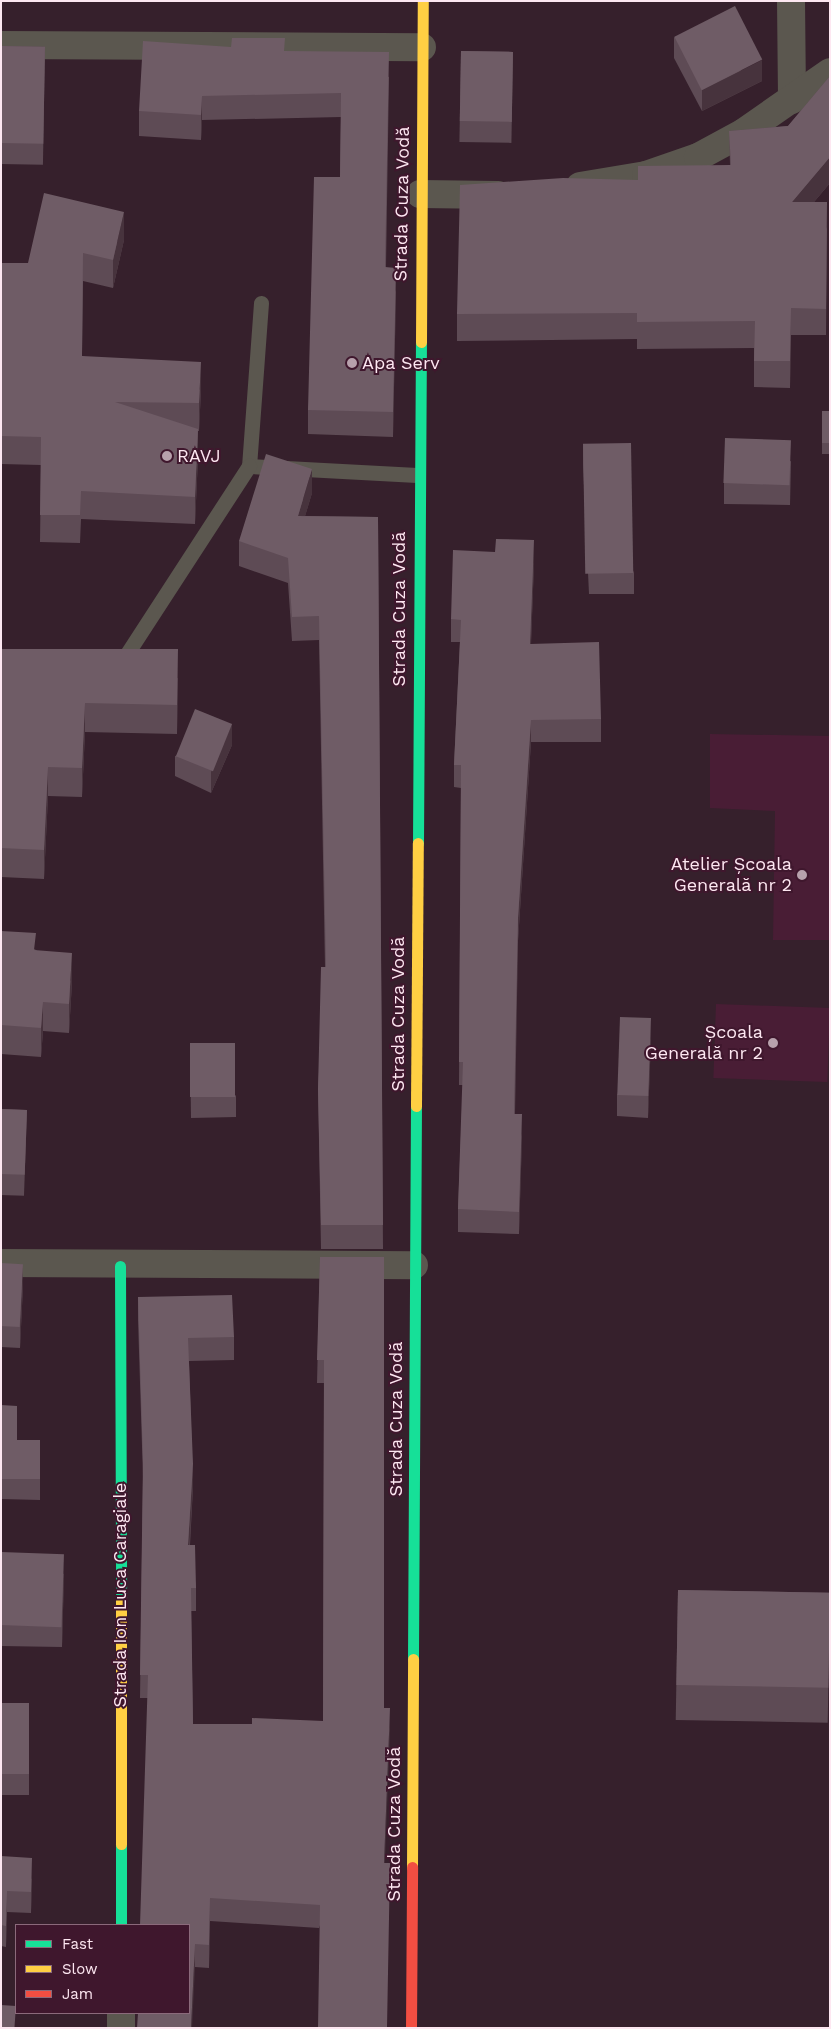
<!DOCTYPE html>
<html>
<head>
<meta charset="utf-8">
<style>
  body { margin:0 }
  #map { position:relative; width:831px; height:2029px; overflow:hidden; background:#36202c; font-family:"Work Sans",sans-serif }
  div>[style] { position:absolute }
  .built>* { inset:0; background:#491d35; transform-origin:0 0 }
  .lane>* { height:15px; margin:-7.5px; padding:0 7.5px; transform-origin:7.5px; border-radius:7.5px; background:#5b574f }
  .street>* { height:28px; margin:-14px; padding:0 14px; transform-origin:14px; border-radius:14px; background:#5b574f }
  .fast>* { height:11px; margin:-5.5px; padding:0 5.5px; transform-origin:5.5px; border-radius:5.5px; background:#16e098 }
  .slow>* { height:11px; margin:-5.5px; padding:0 5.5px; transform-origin:5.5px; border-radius:5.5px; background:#ffcf43 }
  .jam>* { height:11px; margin:-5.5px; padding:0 5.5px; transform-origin:5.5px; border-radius:5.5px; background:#f24e42 }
  .wall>* { inset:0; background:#5e4b55; transform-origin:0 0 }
  .shaded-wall>* { inset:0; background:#47333d }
  .building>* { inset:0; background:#6f5c66; transform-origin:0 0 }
  .dots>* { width:14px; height:14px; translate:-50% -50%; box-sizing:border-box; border:2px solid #3f172d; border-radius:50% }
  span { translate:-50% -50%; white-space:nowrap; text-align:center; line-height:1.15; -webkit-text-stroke:4px #3f172d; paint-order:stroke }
  .street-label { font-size:18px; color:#fde7f1 }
  .poi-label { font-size:18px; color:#fde7f1 }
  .left { translate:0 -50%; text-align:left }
  .right { translate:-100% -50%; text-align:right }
  .frame { position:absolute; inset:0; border:2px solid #fde7f1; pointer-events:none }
  .legend { position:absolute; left:15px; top:1924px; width:175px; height:90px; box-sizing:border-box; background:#3f172d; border:1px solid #8b6a7b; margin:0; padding:6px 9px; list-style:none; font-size:15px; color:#fde7f1 }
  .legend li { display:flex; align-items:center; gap:10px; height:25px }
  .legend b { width:25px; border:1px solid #8b6a7b }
</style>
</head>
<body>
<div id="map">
  <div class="built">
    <i style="clip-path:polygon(710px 734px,830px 736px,830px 940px,773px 940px,775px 811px,710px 808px)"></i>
    <i style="left:716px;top:1004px;width:114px;height:74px;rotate:2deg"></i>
  </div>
  <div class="lane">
    <i style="left:261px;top:303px;width:163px;rotate:94.2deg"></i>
    <i style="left:249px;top:466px;width:168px;rotate:3.1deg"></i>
    <i style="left:119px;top:666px;width:239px;rotate:-57deg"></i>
  </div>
  <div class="street">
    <i style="left:791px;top:1px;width:99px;rotate:89.4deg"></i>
    <i style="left:1px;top:45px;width:421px;rotate:0.3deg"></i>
    <i style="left:580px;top:186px;width:67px;rotate:-9.5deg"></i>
    <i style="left:646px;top:175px;width:55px;rotate:-19.1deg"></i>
    <i style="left:698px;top:157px;width:52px;rotate:-28.5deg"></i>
    <i style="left:744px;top:132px;width:105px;rotate:-34.9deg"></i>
    <i style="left:420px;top:194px;width:78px;rotate:0.7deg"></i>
    <i style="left:1px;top:1263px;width:413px;rotate:0.3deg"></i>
    <i style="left:121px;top:2013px;width:15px;rotate:90deg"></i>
  </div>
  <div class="fast">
    <i style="left:418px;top:843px;width:501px;rotate:-89.66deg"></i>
    <i style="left:120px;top:1266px;width:335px;rotate:89.8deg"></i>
    <i style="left:413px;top:1659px;width:553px;rotate:-89.69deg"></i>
    <i style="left:121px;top:1844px;width:81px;rotate:90deg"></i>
  </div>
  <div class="slow">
    <i style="left:421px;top:342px;width:341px;rotate:-89.7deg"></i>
    <i style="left:416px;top:1106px;width:263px;rotate:-89.6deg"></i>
    <i style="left:121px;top:1601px;width:243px;rotate:90deg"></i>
    <i style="left:412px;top:1867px;width:208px;rotate:-89.7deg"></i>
  </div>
  <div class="jam">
    <i style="left:411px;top:2028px;width:161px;rotate:-89.6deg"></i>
  </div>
  <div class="wall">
    <i style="clip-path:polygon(674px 37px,762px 81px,702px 111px,674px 58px)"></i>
    <i style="left:1px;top:46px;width:44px;height:118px;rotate:1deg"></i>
    <i style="clip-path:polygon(285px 51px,389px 77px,386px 267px,396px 292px,393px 437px,308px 434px,308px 410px,340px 177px,341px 117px,202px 120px,201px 140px,139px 136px,139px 111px)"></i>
    <i style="left:461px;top:51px;width:52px;height:91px;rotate:1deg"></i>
    <i style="clip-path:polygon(830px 76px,830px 183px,814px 202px,827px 229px,826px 335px,791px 335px,790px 388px,754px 387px,754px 348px,637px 349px,637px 339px,457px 341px,457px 314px,638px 180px,730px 165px,729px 131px,788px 126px)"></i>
    <i style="clip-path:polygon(124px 240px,113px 288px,83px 281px,82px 356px,201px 390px,199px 431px,198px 431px,198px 457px,195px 524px,81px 519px,80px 543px,40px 542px,41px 465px,1px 464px,1px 263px,28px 263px)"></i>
    <i style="left:822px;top:411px;width:8px;height:43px"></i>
    <i style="clip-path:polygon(583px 444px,634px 573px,634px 594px,589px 594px,583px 465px)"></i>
    <i style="clip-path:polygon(791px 461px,790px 505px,724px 504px,724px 483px)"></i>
    <i style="clip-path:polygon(312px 493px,305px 516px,378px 517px,383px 1249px,321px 1249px,318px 1089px,325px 967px,319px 640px,292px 641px,288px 583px,239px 566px,239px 541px)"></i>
    <i style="clip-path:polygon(534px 563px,531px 644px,601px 719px,601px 742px,531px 742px,518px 941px,515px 1114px,522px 1137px,519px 1234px,458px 1232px,458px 1209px,463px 1085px,459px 1085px,461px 788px,454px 787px,454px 765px,460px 642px,451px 642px,451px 619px)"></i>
    <i style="clip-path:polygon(1px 649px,178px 678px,177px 734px,85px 732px,82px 797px,48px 796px,44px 879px,1px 877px)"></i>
    <i style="clip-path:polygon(232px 745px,211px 793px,175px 776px,175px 756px)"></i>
    <i style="clip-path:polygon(1px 931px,36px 950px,72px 982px,69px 1033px,43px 1031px,41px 1057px,1px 1054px)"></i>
    <i style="clip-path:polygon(651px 1039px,648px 1118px,617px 1116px,617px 1095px)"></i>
    <i style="clip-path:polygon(190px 1043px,236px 1096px,236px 1117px,191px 1118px)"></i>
    <i style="left:1px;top:1109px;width:26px;height:86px;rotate:2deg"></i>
    <i style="clip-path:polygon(320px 1257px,384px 1708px,390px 1731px,319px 1928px,210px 1921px,209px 1968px,195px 1967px,148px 1698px,140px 1698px,143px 1478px,138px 1320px,138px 1297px,234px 1337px,234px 1360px,189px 1361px,193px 1487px,190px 1545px,196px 1588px,196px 1611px,191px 1611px,193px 1724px,252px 1724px,323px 1721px,324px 1383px,317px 1383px)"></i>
    <i style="clip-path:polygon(1px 1263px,23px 1285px,20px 1348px,1px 1347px)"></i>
    <i style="clip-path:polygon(1px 1405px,17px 1440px,40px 1440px,40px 1500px,1px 1499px)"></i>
    <i style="clip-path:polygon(1px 1552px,64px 1574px,62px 1647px,1px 1646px)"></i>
    <i style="left:678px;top:1590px;width:152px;height:130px;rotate:1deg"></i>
    <i style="left:1px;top:1703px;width:28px;height:92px"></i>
    <i style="clip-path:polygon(1px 1856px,32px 1879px,31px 1913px,7px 1912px,6px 1947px,1px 1946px)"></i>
  </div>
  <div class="shaded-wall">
    <i style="clip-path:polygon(762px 60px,762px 81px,702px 111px,702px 90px)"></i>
    <i style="clip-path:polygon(202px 96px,202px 120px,201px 140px,201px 115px)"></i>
    <i style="clip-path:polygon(830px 157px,830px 183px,792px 228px,792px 202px)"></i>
    <i style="clip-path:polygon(124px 212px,124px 240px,113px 288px,113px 260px)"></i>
    <i style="clip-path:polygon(396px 268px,396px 292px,393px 437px,393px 412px)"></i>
    <i style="clip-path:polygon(791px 308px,791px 335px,790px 388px,790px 361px)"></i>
    <i style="clip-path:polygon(201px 362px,201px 390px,199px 431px,199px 403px)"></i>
    <i style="clip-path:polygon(198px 429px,198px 457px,195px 524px,195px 497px)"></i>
    <i style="clip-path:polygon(312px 469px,312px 493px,298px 540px,298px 516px)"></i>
    <i style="clip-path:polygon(534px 540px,534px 563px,530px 667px,530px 644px)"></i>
    <i style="clip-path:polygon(178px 649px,178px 678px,177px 734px,177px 705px)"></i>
    <i style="clip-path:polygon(85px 703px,85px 732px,82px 797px,82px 768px)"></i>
    <i style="clip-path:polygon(531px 720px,531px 742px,518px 941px,514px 1137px,518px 918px)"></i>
    <i style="clip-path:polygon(232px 724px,232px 745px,211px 793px,211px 772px)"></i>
    <i style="clip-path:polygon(48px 767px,48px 796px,44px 879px,44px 850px)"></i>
    <i style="clip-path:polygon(72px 953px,72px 982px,69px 1033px,69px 1004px)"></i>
    <i style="clip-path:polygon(43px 1002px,43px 1031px,41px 1057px,41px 1028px)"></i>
    <i style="clip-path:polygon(651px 1018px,651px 1039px,648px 1118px,648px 1097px)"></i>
    <i style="clip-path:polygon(522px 1114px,522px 1137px,519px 1234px,519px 1212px)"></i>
    <i style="clip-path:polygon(23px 1264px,23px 1285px,20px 1348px,20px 1327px)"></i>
    <i style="clip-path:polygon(193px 1464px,193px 1487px,188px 1568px,188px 1545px)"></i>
    <i style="clip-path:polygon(64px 1554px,64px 1574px,62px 1647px,62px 1626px)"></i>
    <i style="clip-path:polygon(390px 1708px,390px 1731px,384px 1886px,384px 1863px)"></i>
    <i style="clip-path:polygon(32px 1858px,32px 1879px,31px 1913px,31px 1892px)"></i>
    <i style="clip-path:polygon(7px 1891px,7px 1912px,6px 1947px,6px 1926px)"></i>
    <i style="clip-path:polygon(210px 1898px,210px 1921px,209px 1968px,209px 1945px)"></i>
    <i style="clip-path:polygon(195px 1944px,195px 1967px,192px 2028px,191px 2028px)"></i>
  </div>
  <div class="building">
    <i style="left:735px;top:6px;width:60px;height:68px;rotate:63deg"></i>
    <i style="clip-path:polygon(232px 38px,285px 38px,284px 51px,389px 52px,385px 267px,396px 268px,393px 412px,308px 410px,314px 177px,340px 177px,341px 93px,202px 96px,201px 115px,139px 111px,143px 41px,231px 47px)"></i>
    <i style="left:1px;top:46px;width:44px;height:97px;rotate:1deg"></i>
    <i style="left:461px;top:51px;width:52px;height:70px;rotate:1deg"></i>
    <i style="clip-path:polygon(830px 76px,830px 157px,792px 202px,827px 202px,826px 309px,791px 308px,790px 361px,754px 361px,755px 321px,637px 322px,637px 313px,457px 314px,460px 185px,563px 178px,638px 180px,638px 166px,731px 165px,729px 131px,788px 126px)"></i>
    <i style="clip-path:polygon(44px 193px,124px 212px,113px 260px,83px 253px,82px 356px,201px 362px,199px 403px,115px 402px,198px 429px,195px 497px,81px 491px,80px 515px,40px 515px,41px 437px,1px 436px,1px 263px,28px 263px)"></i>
    <i style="left:822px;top:411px;width:8px;height:32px"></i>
    <i style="left:725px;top:438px;width:66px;height:45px;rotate:2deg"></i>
    <i style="left:631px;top:443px;width:130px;height:48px;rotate:89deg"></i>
    <i style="clip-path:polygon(266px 454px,312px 469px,298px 516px,378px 517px,383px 1225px,321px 1225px,318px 1089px,321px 967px,326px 967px,319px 616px,292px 617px,288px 558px,239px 541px)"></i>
    <i style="clip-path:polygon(496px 539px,534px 540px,530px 644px,599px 642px,601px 719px,531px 720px,518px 918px,514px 1114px,522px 1114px,519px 1212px,458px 1209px,463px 1062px,459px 1062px,461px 765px,454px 765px,461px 620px,451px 619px,453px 550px,495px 552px)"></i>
    <i style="clip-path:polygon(1px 649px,178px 649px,177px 705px,85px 703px,82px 768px,48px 767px,44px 850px,1px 848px)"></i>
    <i style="left:195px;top:709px;width:40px;height:51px;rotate:22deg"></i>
    <i style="clip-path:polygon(1px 931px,36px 933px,34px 950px,72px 953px,69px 1004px,43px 1002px,41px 1028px,1px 1025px)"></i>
    <i style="left:620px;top:1017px;width:31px;height:78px;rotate:2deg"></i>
    <i style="left:190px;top:1043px;width:45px;height:54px"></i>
    <i style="left:1px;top:1109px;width:26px;height:65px;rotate:2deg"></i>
    <i style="clip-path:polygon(320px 1257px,384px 1257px,384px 1708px,390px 1708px,384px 1863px,390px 1863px,387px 2028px,318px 2028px,320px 1905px,210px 1898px,209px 1945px,195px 1944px,191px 2028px,137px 2028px,138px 2013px,189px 2013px,189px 1925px,140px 1925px,148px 1675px,140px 1675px,143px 1463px,138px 1297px,232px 1295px,234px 1337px,188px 1338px,193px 1464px,188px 1545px,195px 1545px,196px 1588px,191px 1588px,193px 1724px,252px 1724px,252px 1718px,323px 1721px,324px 1360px,317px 1360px)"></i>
    <i style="left:1px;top:1263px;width:22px;height:63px;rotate:3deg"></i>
    <i style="clip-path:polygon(1px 1405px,17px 1406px,17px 1440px,40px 1440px,40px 1479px,1px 1479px)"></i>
    <i style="left:1px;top:1552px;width:63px;height:73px;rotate:2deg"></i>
    <i style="left:678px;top:1590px;width:152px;height:95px;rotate:1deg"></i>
    <i style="left:1px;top:1703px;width:28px;height:71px"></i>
    <i style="clip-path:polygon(1px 1856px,32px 1858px,31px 1892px,7px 1891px,6px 1926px,1px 1925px)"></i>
    <i style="left:1px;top:2005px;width:15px;height:23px;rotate:4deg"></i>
  </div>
  <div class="dots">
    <i style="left:352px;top:363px;background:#b7a1ac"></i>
    <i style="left:167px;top:456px;background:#b7a1ac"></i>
    <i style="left:802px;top:875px;background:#b7a1ac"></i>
    <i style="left:773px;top:1043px;background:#b7a1ac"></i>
  </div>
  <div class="street-label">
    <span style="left:402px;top:204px;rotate:-89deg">Strada Cuza Vodă</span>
    <span style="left:399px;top:609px;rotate:-90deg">Strada Cuza Vodă</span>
    <span style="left:398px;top:1014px;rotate:-90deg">Strada Cuza Vodă</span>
    <span style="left:396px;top:1419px;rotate:-90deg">Strada Cuza Vodă</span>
    <span style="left:120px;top:1595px;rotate:-90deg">Strada Ion Luca Caragiale</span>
    <span style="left:394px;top:1824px;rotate:-90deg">Strada Cuza Vodă</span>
  </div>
  <div class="poi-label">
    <span class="left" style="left:362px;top:363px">Apa Serv</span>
    <span class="left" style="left:177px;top:456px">RAVJ</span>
    <span class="right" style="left:792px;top:875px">Atelier Școala<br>Generală nr 2</span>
    <span class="right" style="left:763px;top:1043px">Școala<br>Generală nr 2</span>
  </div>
  <div class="frame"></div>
  <ul class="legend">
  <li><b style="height:6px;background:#16e098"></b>Fast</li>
  <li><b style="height:6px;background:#ffcf43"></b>Slow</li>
  <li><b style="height:6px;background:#f24e42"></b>Jam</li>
  </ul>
</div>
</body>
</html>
